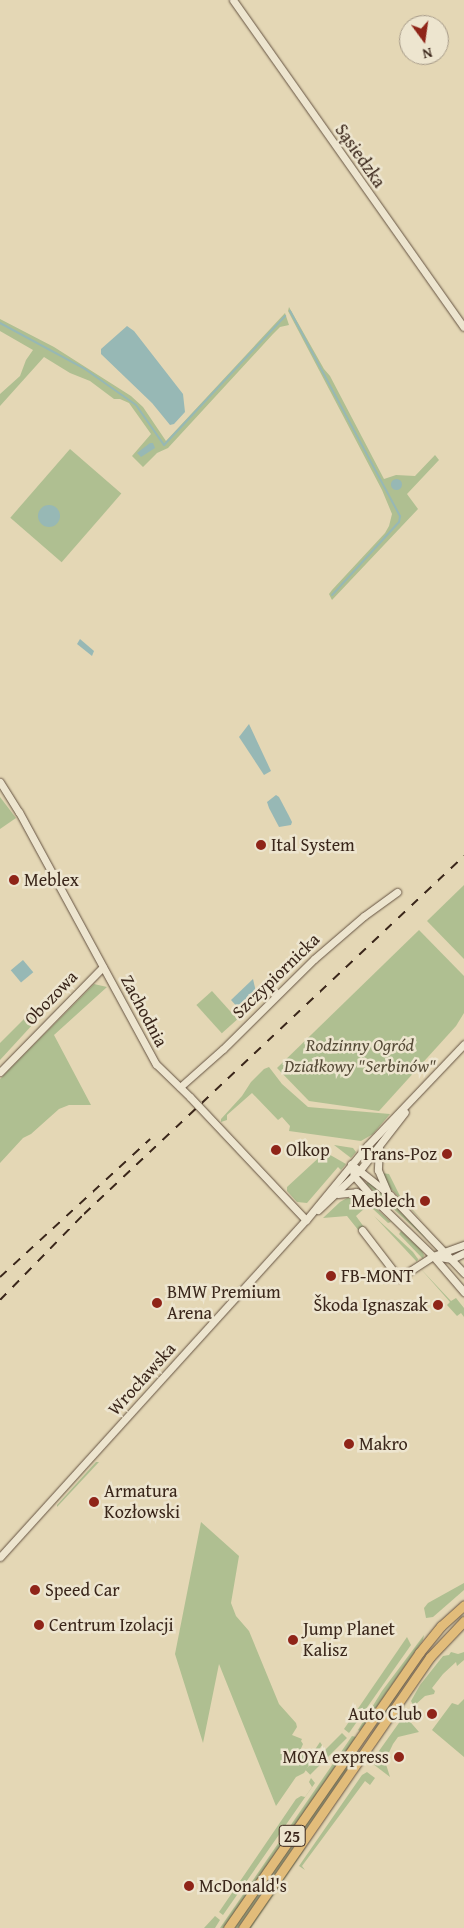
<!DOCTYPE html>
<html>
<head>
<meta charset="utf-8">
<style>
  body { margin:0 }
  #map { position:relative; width:464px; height:1928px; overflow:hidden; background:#e4d7b5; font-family:"Gentium Book Plus",serif }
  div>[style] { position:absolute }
  .green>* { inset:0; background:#afbf91; transform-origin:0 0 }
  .water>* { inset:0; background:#97b8b5; transform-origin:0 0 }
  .round { border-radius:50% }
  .stream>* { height:2px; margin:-1px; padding:0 1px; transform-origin:1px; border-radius:1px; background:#97b8b5 }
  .roads { filter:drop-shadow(0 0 1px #645241) drop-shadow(0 0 1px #645241) }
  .minor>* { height:7px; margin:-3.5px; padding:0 3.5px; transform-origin:3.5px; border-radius:3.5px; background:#ede5cf }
  .major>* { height:9px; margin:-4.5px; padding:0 4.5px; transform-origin:4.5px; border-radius:4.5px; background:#e2bc7a }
  .rail>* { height:2px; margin-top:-1px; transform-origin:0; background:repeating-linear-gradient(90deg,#3a261a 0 9px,transparent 0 18px) }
  .dots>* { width:14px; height:14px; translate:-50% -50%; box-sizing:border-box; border:2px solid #ede5cf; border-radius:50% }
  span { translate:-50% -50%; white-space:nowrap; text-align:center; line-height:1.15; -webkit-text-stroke:5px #ede5cf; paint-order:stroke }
  .shield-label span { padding:1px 4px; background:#ede5cf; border:1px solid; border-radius:4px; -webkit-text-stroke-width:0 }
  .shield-label { font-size:16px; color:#3a261a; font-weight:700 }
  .street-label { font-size:18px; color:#3a261a }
  .poi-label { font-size:18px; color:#3a261a }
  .left { translate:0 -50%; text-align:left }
  .right { translate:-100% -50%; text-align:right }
  .park-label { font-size:18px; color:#574c38; font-style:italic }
  .north { position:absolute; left:399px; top:15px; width:50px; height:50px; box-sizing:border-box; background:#ede5cf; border:1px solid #a59987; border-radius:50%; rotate:166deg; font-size:14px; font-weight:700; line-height:20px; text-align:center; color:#3a261a }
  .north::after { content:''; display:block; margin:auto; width:18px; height:22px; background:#8f2418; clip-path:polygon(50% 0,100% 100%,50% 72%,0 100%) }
</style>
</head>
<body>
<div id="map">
  <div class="green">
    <i style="clip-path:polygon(289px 307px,324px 369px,330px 376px,384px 479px,396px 475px,415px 476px,435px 455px,439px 460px,407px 494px,418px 509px,332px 600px,329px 594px,332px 590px,385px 533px,389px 526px,392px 514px,382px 490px,288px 311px)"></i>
    <i style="clip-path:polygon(285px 313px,289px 325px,280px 327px,273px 334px,168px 448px,157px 453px,143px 467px,132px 456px,151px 434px,129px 403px,120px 399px,114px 399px,90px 381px,70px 373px,44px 357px,0 406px,0 394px,20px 376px,26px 360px,33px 350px,0 331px,0 319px,54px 347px,131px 396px,143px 407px,166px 441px)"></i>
    <i style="left:70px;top:449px;width:68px;height:91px;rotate:41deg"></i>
    <i style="clip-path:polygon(0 797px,16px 818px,0 829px)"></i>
    <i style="clip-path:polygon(464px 885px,464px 959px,427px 921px)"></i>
    <i style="clip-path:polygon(419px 930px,464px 976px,464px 1013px,456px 1026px,379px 1111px,309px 1101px,277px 1068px)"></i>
    <i style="clip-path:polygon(94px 984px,107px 987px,54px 1035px,91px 1105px,69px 1105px,59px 1109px,31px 1134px,23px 1138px,0 1163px,0 1079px)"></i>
    <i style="left:212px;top:991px;width:38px;height:21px;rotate:48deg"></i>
    <i style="clip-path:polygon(38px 1005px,34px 1023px,0 1060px,0 1043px)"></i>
    <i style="clip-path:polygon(269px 1067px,282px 1084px,308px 1107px,390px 1114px,373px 1134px,361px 1141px,289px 1131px,290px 1126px,282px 1117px,278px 1120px,252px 1093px,227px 1115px,227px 1120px,221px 1122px,221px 1119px,242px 1096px,251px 1082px,264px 1069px)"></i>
    <i style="clip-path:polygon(334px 1145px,353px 1148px,356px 1152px,351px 1158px)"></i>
    <i style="clip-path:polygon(325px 1152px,346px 1164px,341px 1170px,338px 1167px,307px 1203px,297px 1202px,287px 1191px,287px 1187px)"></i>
    <i style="clip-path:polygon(382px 1173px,389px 1174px,400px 1196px,423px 1221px,389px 1187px)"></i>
    <i style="clip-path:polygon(369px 1181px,423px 1234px,433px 1245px,366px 1184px)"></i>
    <i style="clip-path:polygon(358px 1195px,367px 1200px,391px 1222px,388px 1223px)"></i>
    <i style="clip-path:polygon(347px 1198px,355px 1198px,365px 1208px,356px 1216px,364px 1227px,359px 1231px,347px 1216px,323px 1218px,340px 1202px)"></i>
    <i style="clip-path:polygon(374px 1216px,413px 1252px,418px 1259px,417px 1262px)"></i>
    <i style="clip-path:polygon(401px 1231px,422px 1251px,424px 1255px,423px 1259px,399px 1234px)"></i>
    <i style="clip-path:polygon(420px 1268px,451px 1301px,456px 1298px,464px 1308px,464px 1317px,461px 1313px,457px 1316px,447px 1305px,450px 1302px)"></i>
    <i style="clip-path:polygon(96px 1462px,99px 1462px,57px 1507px,57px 1505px)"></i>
    <i style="clip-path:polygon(201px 1522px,239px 1556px,231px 1603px,236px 1616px,249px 1631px,279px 1704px,296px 1723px,297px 1727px,292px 1735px,302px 1739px,301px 1741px,303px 1744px,299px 1753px,310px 1757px,320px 1742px,322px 1745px,304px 1773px,296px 1777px,276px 1806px,219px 1664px,203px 1743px,175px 1654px)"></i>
    <i style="clip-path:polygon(464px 1583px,464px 1590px,433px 1617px,426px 1618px,424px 1608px,428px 1603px)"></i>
    <i style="clip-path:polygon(424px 1635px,423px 1640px,360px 1731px,358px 1730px,382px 1691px)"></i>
    <i style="clip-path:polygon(407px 1637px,411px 1645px,349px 1733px,344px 1729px)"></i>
    <i style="clip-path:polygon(425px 1651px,426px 1652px,369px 1738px,395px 1694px)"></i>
    <i style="clip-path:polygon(451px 1652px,458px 1654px,464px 1652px,464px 1660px,457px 1666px,456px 1662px,443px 1674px,432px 1688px,435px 1691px,434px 1694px,425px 1696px,415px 1705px,416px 1709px,411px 1710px,414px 1707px,411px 1701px,420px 1685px,443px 1656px,449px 1655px)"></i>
    <i style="clip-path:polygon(464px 1699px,464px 1757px,432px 1730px,452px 1703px,458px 1705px)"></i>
    <i style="clip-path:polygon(406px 1717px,419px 1732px,398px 1737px,393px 1744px,385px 1761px,390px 1777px,373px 1764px,374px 1758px,401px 1720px)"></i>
    <i style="left:342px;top:1733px;width:7px;height:52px;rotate:45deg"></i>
    <i style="clip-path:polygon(352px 1736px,356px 1737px,224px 1928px,220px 1928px)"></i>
    <i style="clip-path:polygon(347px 1764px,349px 1767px,238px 1928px,235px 1928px,250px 1902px)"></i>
    <i style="clip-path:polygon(367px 1772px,375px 1778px,370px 1785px,365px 1781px,302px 1866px,305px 1870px,299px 1866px,362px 1775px)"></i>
    <i style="clip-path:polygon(311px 1778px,315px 1783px,223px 1915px,219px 1912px,296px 1799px,301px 1796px,305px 1797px,312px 1787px,309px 1782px)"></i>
    <i style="clip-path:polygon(307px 1846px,251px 1928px,249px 1928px,296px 1859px)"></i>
    <i style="clip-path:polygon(215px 1916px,220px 1920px,215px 1928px,204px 1928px)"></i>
  </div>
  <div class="water">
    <i style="clip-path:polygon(127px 326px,134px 331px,183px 394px,185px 412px,174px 424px,170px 425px,152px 403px,101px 354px,101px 349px)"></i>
    <i style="clip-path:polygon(150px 443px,153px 443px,155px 448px,141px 457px,137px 453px)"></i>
    <i class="round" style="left:390.5px;top:478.5px;width:11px;height:11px"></i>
    <i class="round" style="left:38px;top:505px;width:22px;height:22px"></i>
    <i style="clip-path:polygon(80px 639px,94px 651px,92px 656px,77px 644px)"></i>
    <i style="clip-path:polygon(249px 724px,271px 771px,264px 775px,239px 737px)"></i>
    <i style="clip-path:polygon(276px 795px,279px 797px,289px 816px,292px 822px,291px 825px,279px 827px,269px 808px,267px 802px)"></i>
    <i style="left:23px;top:960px;width:16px;height:16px;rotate:50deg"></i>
    <i style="clip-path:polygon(253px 979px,256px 992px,239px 1009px,231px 1000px)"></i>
  </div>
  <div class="stream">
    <i style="left:290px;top:311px;width:233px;rotate:61.8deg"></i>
    <i style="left:400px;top:516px;width:6px;rotate:99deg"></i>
    <i style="left:399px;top:522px;width:99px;rotate:132.5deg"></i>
    <i style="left:0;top:323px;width:97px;rotate:28.4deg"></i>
    <i style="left:85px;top:369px;width:62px;rotate:35.2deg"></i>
    <i style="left:136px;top:405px;width:49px;rotate:55deg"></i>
    <i style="left:164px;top:445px;width:177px;rotate:-46.8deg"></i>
  </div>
  <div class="roads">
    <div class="minor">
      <i style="left:233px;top:0;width:400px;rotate:54.8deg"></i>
      <i style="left:0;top:782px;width:36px;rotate:58deg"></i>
      <i style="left:19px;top:812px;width:287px;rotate:61.5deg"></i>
      <i style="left:156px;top:1064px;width:47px;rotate:44.1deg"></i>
      <i style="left:190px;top:1097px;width:169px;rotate:46.7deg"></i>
      <i style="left:0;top:1072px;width:147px;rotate:-45.6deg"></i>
      <i style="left:180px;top:1087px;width:57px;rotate:-41.5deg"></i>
      <i style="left:223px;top:1049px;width:128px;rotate:-44.7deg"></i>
      <i style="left:314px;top:959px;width:66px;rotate:-40.7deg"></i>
      <i style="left:364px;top:916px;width:41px;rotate:-36deg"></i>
      <i style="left:379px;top:1148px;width:22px;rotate:93deg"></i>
      <i style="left:378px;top:1170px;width:23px;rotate:67deg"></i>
      <i style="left:351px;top:1164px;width:50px;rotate:38.5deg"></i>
      <i style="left:390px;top:1195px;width:108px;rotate:46.5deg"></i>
      <i style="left:353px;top:1171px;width:5px;rotate:79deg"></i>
      <i style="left:354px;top:1176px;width:32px;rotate:49deg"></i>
      <i style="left:375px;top:1200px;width:81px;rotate:44deg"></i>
      <i style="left:433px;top:1256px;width:48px;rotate:49.3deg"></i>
      <i style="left:338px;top:1194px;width:18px;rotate:-6deg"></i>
      <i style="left:356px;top:1192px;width:15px;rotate:23deg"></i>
      <i style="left:318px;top:1210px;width:58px;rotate:-43.6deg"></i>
      <i style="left:360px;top:1170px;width:73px;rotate:-52.2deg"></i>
      <i style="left:362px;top:1230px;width:61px;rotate:52.4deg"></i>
      <i style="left:399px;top:1278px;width:40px;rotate:-32.9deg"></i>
      <i style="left:433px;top:1256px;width:33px;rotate:-20deg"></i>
      <i style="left:433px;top:1256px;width:19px;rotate:9deg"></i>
      <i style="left:452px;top:1259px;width:13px;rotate:-27deg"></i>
      <i style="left:0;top:1557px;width:455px;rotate:-47.8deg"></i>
      <i style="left:306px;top:1220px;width:96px;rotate:-50.5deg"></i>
      <i style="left:367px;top:1146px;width:141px;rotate:-46.4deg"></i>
    </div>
    <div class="major">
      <i style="left:228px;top:1928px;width:335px;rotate:-55.2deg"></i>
      <i style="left:419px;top:1653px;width:35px;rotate:-51deg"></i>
      <i style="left:441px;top:1626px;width:31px;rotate:-42deg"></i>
      <i style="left:243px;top:1928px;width:329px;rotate:-55.4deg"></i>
      <i style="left:430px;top:1657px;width:50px;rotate:-46.6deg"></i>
    </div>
  </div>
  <div class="rail">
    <i style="left:0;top:1277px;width:204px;rotate:-42.6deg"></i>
    <i style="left:0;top:1300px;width:120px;rotate:-45.7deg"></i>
    <i style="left:84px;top:1214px;width:522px;rotate:-43.29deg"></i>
  </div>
  <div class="dots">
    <i style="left:261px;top:845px;background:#8f2418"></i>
    <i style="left:14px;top:880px;background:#8f2418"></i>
    <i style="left:276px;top:1150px;background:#8f2418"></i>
    <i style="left:447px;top:1154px;background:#8f2418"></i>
    <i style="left:425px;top:1201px;background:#8f2418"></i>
    <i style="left:331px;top:1276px;background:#8f2418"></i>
    <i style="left:157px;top:1303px;background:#8f2418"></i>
    <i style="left:438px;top:1305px;background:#8f2418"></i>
    <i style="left:349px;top:1444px;background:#8f2418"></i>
    <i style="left:94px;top:1502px;background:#8f2418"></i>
    <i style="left:35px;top:1590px;background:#8f2418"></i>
    <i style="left:39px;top:1625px;background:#8f2418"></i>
    <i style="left:293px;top:1640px;background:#8f2418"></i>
    <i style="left:432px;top:1714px;background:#8f2418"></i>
    <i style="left:399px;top:1757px;background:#8f2418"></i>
    <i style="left:189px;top:1886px;background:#8f2418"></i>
  </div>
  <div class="shield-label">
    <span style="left:292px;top:1836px">25</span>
  </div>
  <div class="street-label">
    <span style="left:360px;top:156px;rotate:55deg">Sąsiedzka</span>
    <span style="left:276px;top:976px;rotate:-44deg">Szczypiornicka</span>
    <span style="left:51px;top:998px;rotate:-46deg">Obozowa</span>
    <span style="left:144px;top:1011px;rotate:62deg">Zachodnia</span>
    <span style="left:142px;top:1379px;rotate:-48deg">Wrocławska</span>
  </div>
  <div class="poi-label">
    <span class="left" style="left:271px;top:845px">Ital System</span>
    <span class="left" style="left:24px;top:880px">Meblex</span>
    <span class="left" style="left:286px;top:1150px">Olkop</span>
    <span class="right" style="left:437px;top:1154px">Trans-Poz</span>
    <span class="right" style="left:415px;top:1201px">Meblech</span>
    <span class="left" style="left:341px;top:1276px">FB-MONT</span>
    <span class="left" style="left:167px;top:1303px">BMW Premium<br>Arena</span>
    <span class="right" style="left:428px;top:1305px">Škoda Ignaszak</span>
    <span class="left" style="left:359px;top:1444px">Makro</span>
    <span class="left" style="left:104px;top:1502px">Armatura<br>Kozłowski</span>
    <span class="left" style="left:45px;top:1590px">Speed Car</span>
    <span class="left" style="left:49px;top:1625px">Centrum Izolacji</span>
    <span class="left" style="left:303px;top:1640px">Jump Planet<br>Kalisz</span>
    <span class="right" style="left:422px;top:1714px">Auto Club</span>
    <span class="right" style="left:389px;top:1757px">MOYA express</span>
    <span class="left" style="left:199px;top:1886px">McDonald's</span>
  </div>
  <div class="park-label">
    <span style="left:360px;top:1056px">Rodzinny Ogród<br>Działkowy "Serbinów"</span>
  </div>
  <div class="north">N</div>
</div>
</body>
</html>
